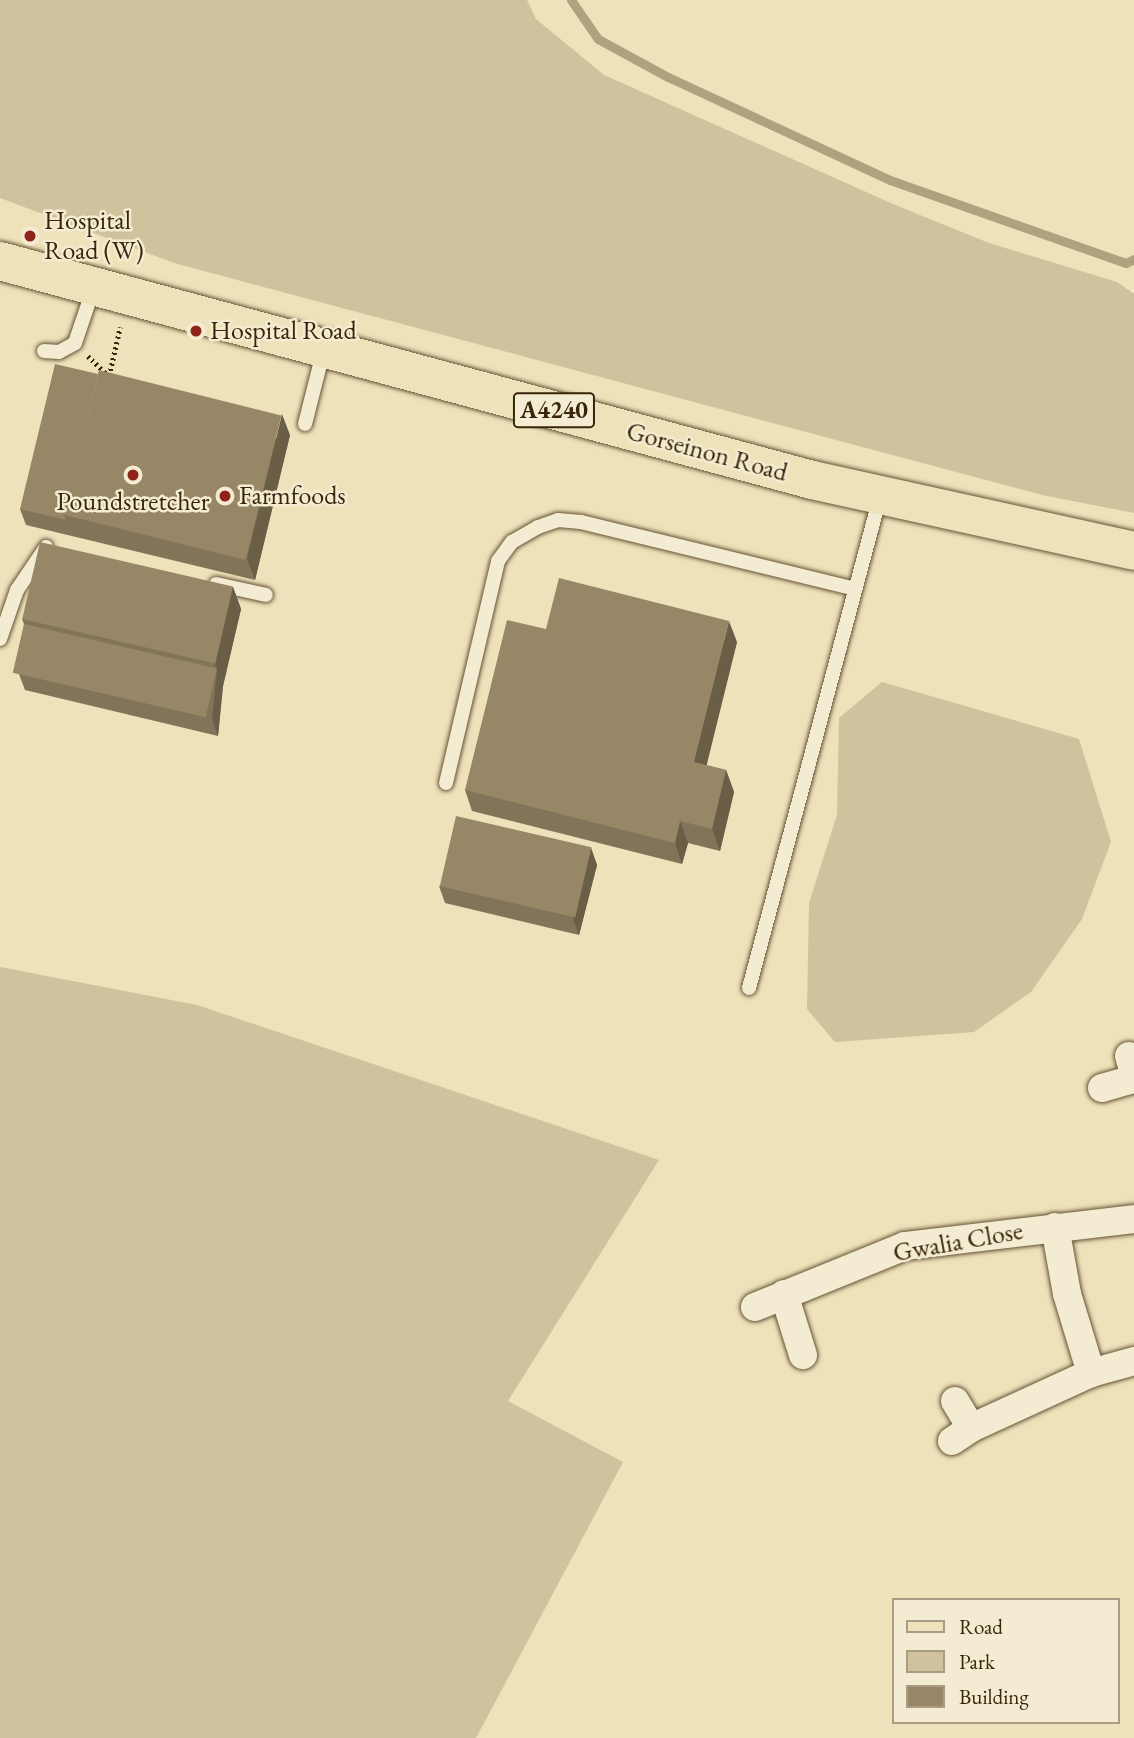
<!DOCTYPE html>
<html>
<head>
<meta charset="utf-8">
<style>
  body { margin:0 }
  #map { position:relative; width:1134px; height:1738px; overflow:hidden; background:#eee2ba; font-family:"EB Garamond",serif }
  div>[style] { position:absolute }
  .green>* { inset:0; background:#cfc29c }
  .stream>* { height:9px; margin:-4.5px; padding:0 4.5px; transform-origin:4.5px; border-radius:4.5px; background:#b0a27e }
  .path>* { height:4.5px; margin-top:-2.25px; transform-origin:0; background:repeating-linear-gradient(90deg,#38250a 0 2px,transparent 0 5.5px) }
  .roads { filter:drop-shadow(0 0 2px #665436) drop-shadow(0 0 2px #665436) }
  .service>* { height:14px; margin:-7px; padding:0 7px; transform-origin:7px; border-radius:7px; background:#f4ecd2 }
  .minor>* { height:28px; margin:-14px; padding:0 14px; transform-origin:14px; border-radius:14px; background:#f4ecd2 }
  .primary>* { height:38px; margin:-19px; padding:0 19px; transform-origin:19px; border-radius:19px; background:#eee2ba }
  .wall>* { inset:0; background:#827458 }
  .shaded-wall>* { inset:0; background:#6a5e47 }
  .building>* { inset:0; background:#978766; transform-origin:0 0 }
  .dots>* { width:19px; height:19px; translate:-50% -50%; box-sizing:border-box; border:4px solid #f4ecd2; border-radius:50% }
  span { translate:-50% -50%; white-space:nowrap; text-align:center; line-height:1.15; -webkit-text-stroke:5px #f4ecd2; paint-order:stroke }
  .shield-label span { padding:2px 5px; background:#f4ecd2; border:2px solid; border-radius:5px; -webkit-text-stroke-width:0 }
  .shield-label { font-size:24px; color:#38250a; font-weight:700 }
  .poi-label { font-size:26px; color:#38250a }
  .left { translate:0 -50%; text-align:left }
  .street-label { font-size:26px; color:#38250a }
  .legend { position:absolute; left:892px; top:1598px; width:228px; height:126px; box-sizing:border-box; background:#f4ecd2; border:2px solid #a99c82; margin:0; padding:9px 12px; list-style:none; font-size:21px; color:#38250a }
  .legend li { display:flex; align-items:center; gap:14px; height:35px }
  .legend b { width:35px; border:2px solid #a99c82 }
</style>
</head>
<body>
<div id="map">
  <div class="green">
    <i style="clip-path:polygon(0 0,527px 0,536px 19px,604px 75px,893px 204px,989px 243px,1117px 282px,1134px 294px,1134px 513px,1042px 495px,174px 263px,0 198px)"></i>
    <i style="clip-path:polygon(882px 682px,1079px 739px,1111px 842px,1082px 919px,1031px 992px,974px 1032px,835px 1042px,807px 1009px,809px 903px,837px 815px,839px 718px)"></i>
    <i style="clip-path:polygon(0 967px,197px 1005px,659px 1160px,508px 1401px,623px 1462px,476px 1738px,0 1738px)"></i>
  </div>
  <div class="stream">
    <i style="left:571px;top:0;width:47px;rotate:55.3deg"></i>
    <i style="left:598px;top:39px;width:80px;rotate:28.5deg"></i>
    <i style="left:668px;top:77px;width:245px;rotate:24.9deg"></i>
    <i style="left:890px;top:180px;width:250px;rotate:19.4deg"></i>
    <i style="left:1126px;top:263px;width:9px;rotate:-27deg"></i>
  </div>
  <div class="path">
    <i style="left:88px;top:356px;width:29px;rotate:44deg"></i>
    <i style="left:109px;top:376px;width:50px;rotate:-77.3deg"></i>
  </div>
  <div class="roads">
    <div class="service">
      <i style="left:44px;top:351px;width:15px;rotate:4deg"></i>
      <i style="left:59px;top:352px;width:18px;rotate:-29deg"></i>
      <i style="left:75px;top:343px;width:59px;rotate:-71.3deg"></i>
      <i style="left:305px;top:424px;width:77px;rotate:-75.8deg"></i>
      <i style="left:216px;top:584px;width:51px;rotate:12.4deg"></i>
      <i style="left:0;top:639px;width:52px;rotate:-70.9deg"></i>
      <i style="left:17px;top:590px;width:52px;rotate:-56deg"></i>
      <i style="left:446px;top:783px;width:228px;rotate:-76.8deg"></i>
      <i style="left:498px;top:561px;width:24px;rotate:-54deg"></i>
      <i style="left:512px;top:542px;width:30px;rotate:-30deg"></i>
      <i style="left:538px;top:527px;width:21px;rotate:-19deg"></i>
      <i style="left:558px;top:520px;width:23px;rotate:5deg"></i>
      <i style="left:581px;top:522px;width:282px;rotate:13.7deg"></i>
      <i style="left:749px;top:988px;width:508px;rotate:-75.06deg"></i>
    </div>
    <div class="minor">
      <i style="left:1129px;top:1056px;width:18px;rotate:74deg"></i>
      <i style="left:1102px;top:1088px;width:33px;rotate:-16deg"></i>
      <i style="left:1055px;top:1227px;width:68px;rotate:79.8deg"></i>
      <i style="left:1067px;top:1294px;width:83px;rotate:73.1deg"></i>
      <i style="left:784px;top:1294px;width:64px;rotate:72.7deg"></i>
      <i style="left:755px;top:1307px;width:162px;rotate:-22.1deg"></i>
      <i style="left:905px;top:1246px;width:231px;rotate:-6.7deg"></i>
      <i style="left:955px;top:1401px;width:31px;rotate:59deg"></i>
      <i style="left:952px;top:1441px;width:23px;rotate:-34deg"></i>
      <i style="left:971px;top:1428px;width:132px;rotate:-24.6deg"></i>
      <i style="left:1091px;top:1373px;width:45px;rotate:-15.6deg"></i>
    </div>
    <div class="primary">
      <i style="left:0;top:261px;width:841px;rotate:15.09deg"></i>
      <i style="left:812px;top:480px;width:330px;rotate:12.4deg"></i>
    </div>
  </div>
  <div class="wall">
    <i style="clip-path:polygon(290px 435px,255px 580px,26px 525px,20px 509px)"></i>
    <i style="clip-path:polygon(233px 587px,241px 609px,223px 686px,218px 736px,25px 690px,19px 674px,24px 624px,22px 619px)"></i>
    <i style="clip-path:polygon(546px 629px,737px 642px,706px 765px,726px 770px,734px 792px,720px 851px,688px 843px,682px 864px,472px 811px,465px 790px)"></i>
    <i style="clip-path:polygon(591px 848px,597px 865px,579px 935px,445px 903px,439px 886px)"></i>
  </div>
  <div class="shaded-wall">
    <i style="clip-path:polygon(282px 414px,290px 435px,255px 580px,247px 559px)"></i>
    <i style="clip-path:polygon(233px 587px,241px 609px,223px 686px,218px 736px,212px 719px,217px 670px,215px 665px)"></i>
    <i style="clip-path:polygon(729px 621px,737px 642px,702px 784px,694px 762px)"></i>
    <i style="clip-path:polygon(726px 770px,734px 792px,720px 851px,712px 829px)"></i>
    <i style="clip-path:polygon(680px 821px,688px 843px,682px 864px,675px 843px)"></i>
    <i style="clip-path:polygon(591px 848px,597px 865px,579px 935px,573px 919px)"></i>
  </div>
  <div class="building">
    <i style="clip-path:polygon(55px 364px,98px 374px,64px 515px,66px 520px,20px 509px)"></i>
    <i style="left:99px;top:370px;width:188px;height:149px;rotate:14deg"></i>
    <i style="left:40px;top:542px;width:198px;height:79px;rotate:13deg"></i>
    <i style="clip-path:polygon(559px 578px,729px 621px,694px 762px,726px 770px,712px 829px,680px 821px,675px 843px,465px 790px,507px 620px,546px 629px)"></i>
    <i style="left:24px;top:624px;width:198px;height:50px;rotate:13deg"></i>
    <i style="left:456px;top:816px;width:139px;height:72px;rotate:13deg"></i>
  </div>
  <div class="dots">
    <i style="left:30px;top:236px;background:#8f2418"></i>
    <i style="left:196px;top:331px;background:#8f2418"></i>
    <i style="left:133px;top:475px;background:#8f2418"></i>
    <i style="left:225px;top:496px;background:#8f2418"></i>
  </div>
  <div class="shield-label">
    <span style="left:554px;top:410px">A4240</span>
  </div>
  <div class="poi-label">
    <span class="left" style="left:44px;top:236px">Hospital<br>Road (W)</span>
    <span class="left" style="left:210px;top:331px">Hospital Road</span>
    <span class="left" style="left:239px;top:496px">Farmfoods</span>
    <span style="left:133px;top:502px">Poundstretcher</span>
  </div>
  <div class="street-label">
    <span style="left:707px;top:452px;rotate:15deg">Gorseinon Road</span>
    <span style="left:958px;top:1242px;rotate:-10deg">Gwalia Close</span>
  </div>
  <ul class="legend">
  <li><b style="height:9px;background:#eee2ba"></b>Road</li>
  <li><b style="height:19px;background:#cfc29c"></b>Park</li>
  <li><b style="height:19px;background:#978766"></b>Building</li>
  </ul>
</div>
</body>
</html>
